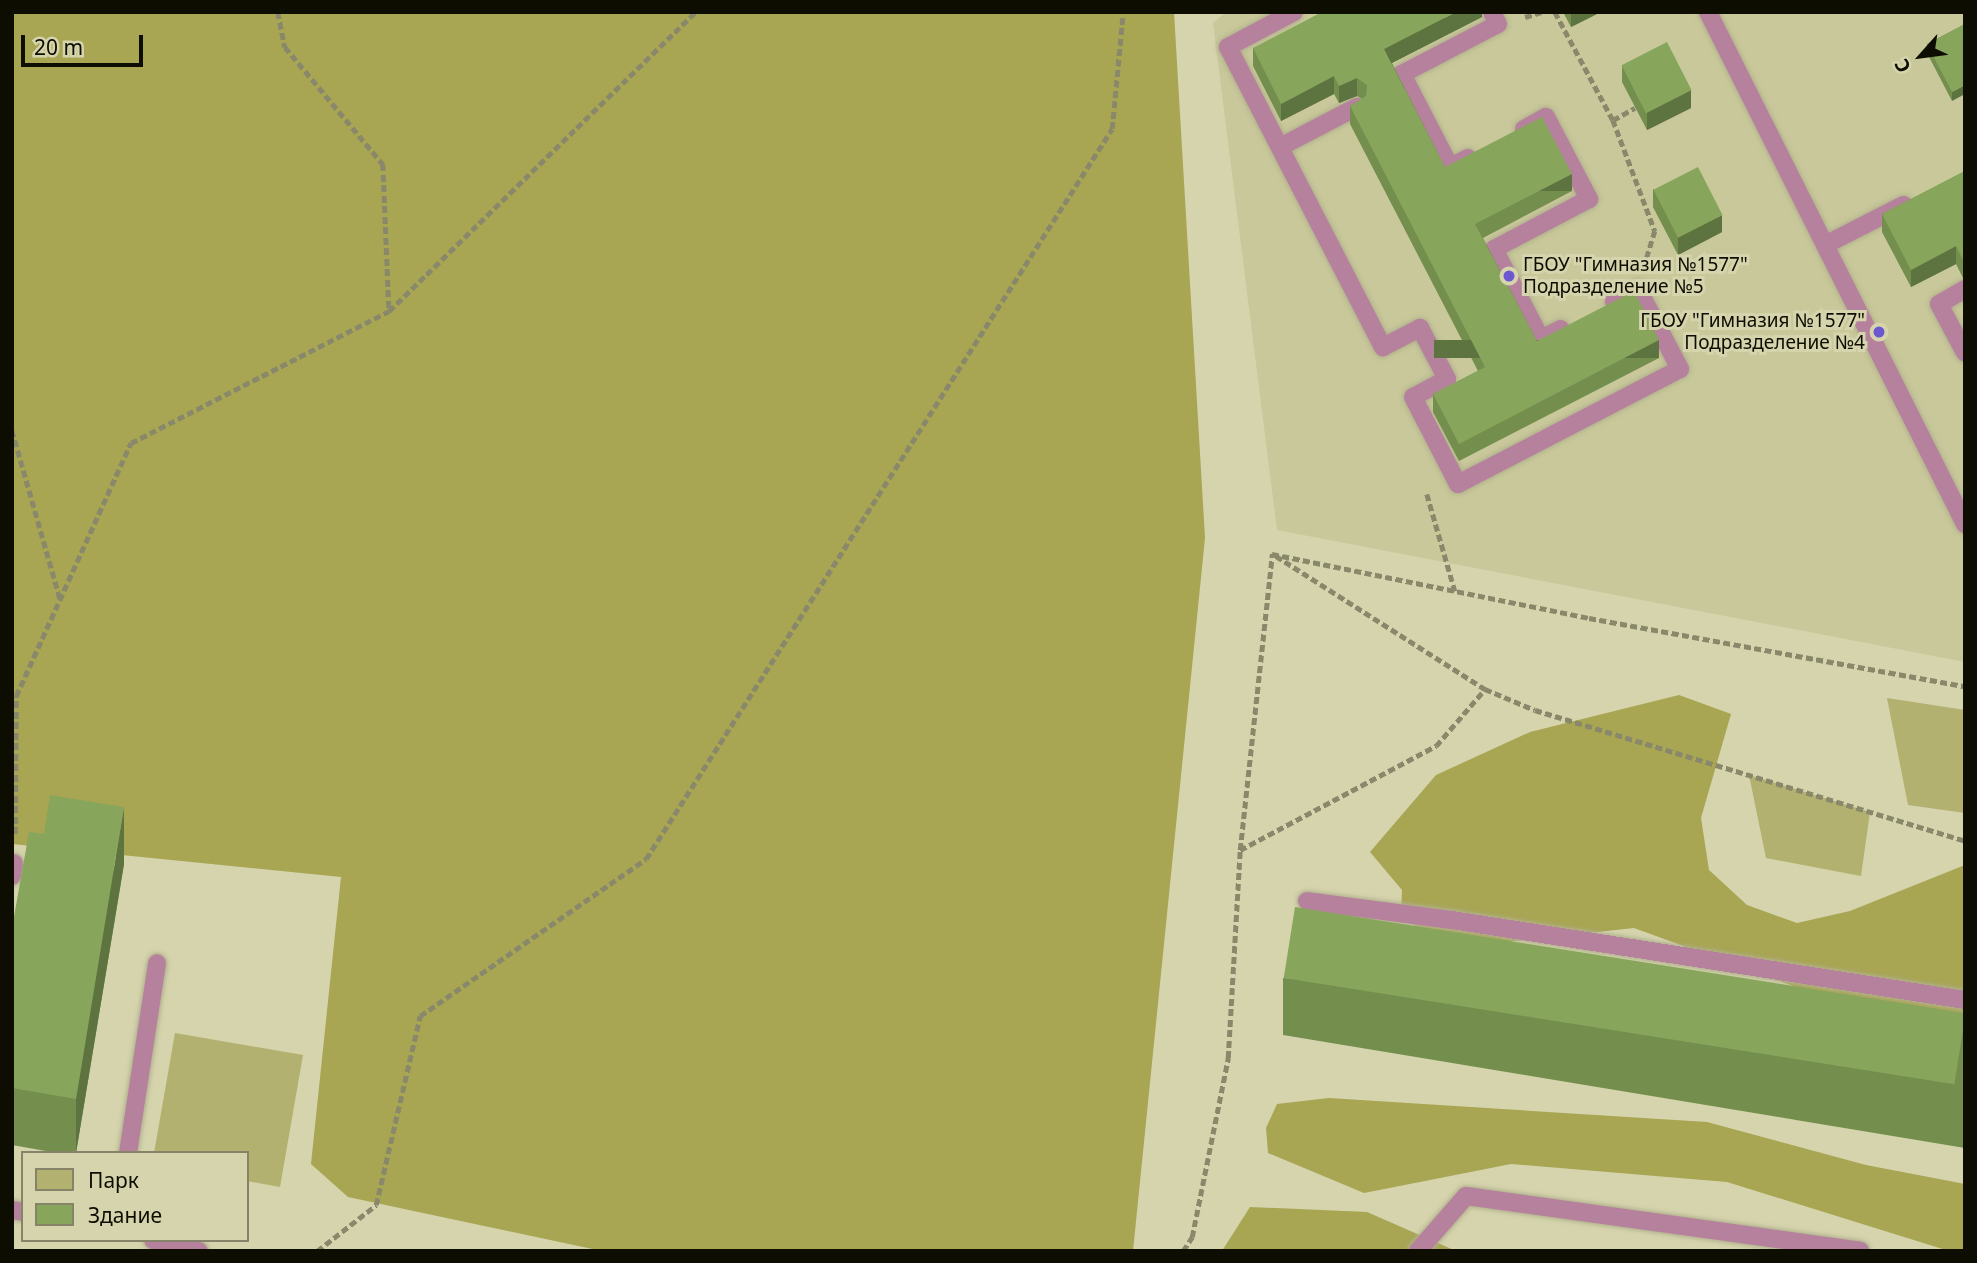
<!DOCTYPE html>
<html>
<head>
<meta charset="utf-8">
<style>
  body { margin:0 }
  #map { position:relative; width:1977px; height:1263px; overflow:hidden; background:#d5d4ad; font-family:"Noto Sans",sans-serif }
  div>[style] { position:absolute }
  .built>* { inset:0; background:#c9c89a }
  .green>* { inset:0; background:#b2b16f }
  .forest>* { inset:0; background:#a8a553 }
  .path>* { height:4.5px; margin-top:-2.25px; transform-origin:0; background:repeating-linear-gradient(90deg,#89886b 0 7px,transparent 0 10.5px) }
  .roads { filter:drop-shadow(0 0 2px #b1b08e) drop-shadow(0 0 2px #b1b08e) }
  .service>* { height:18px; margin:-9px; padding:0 9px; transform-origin:9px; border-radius:9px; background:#b6819c }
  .wall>* { inset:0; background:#748e4e }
  .shaded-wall>* { inset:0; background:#5e7440; transform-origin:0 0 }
  .building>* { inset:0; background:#87a55b; transform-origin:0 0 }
  .dots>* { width:19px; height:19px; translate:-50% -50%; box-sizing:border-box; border:4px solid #d5d4ad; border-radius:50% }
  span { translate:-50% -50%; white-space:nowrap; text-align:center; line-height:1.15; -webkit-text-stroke:6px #d5d4ad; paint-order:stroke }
  .poi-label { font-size:19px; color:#0e0d02 }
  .left { translate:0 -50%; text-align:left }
  .right { translate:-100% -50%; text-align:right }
  .frame { position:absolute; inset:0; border:14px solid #0e0d02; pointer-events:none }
  .legend { position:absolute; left:21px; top:1151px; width:228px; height:91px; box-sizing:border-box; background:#d5d4ad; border:2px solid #858469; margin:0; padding:9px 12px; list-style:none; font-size:21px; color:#0e0d02 }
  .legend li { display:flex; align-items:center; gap:14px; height:35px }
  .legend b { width:35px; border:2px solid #858469 }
  .north { position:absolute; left:1886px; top:21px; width:70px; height:70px; -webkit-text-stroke:5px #d5d4ad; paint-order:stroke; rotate:242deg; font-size:19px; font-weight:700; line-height:28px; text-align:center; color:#0e0d02 }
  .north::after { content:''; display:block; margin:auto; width:24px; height:32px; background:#0e0d02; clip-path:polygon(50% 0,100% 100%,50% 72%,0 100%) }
  .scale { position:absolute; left:21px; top:35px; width:122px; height:32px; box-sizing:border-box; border:4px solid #0e0d02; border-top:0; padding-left:9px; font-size:21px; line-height:24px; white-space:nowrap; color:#0e0d02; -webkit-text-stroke:5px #d5d4ad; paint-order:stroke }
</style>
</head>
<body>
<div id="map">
  <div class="built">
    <i style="clip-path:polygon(1226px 12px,1965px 12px,1965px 662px,1277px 530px,1213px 23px)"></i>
  </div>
  <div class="green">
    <i style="clip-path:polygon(1887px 698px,1965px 710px,1965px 813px,1908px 805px)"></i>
    <i style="clip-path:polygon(1749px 775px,1870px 812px,1861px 876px,1766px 858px)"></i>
    <i style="clip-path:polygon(175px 1033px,303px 1055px,280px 1187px,247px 1181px,247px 1153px,154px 1153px)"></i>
  </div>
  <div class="forest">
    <i style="clip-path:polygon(12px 12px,1174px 12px,1205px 538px,1133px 1251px,602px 1251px,348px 1197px,311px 1164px,341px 877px,12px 844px)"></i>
    <i style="clip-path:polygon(1679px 695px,1731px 714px,1701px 818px,1709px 870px,1747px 905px,1797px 923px,1850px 911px,1965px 865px,1965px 1036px,1930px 1036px,1634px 928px,1443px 949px,1401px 915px,1402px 890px,1370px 852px,1436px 775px,1530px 732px)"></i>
    <i style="clip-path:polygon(1329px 1098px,1707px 1122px,1866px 1165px,1965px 1184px,1965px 1251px,1949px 1251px,1727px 1182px,1511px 1164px,1364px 1193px,1268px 1153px,1266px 1128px,1277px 1104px)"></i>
    <i style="clip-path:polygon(1250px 1207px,1367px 1212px,1456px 1251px,1222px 1251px)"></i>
  </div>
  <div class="path">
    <i style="left:278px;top:12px;width:36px;rotate:79deg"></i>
    <i style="left:285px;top:47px;width:153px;rotate:50.1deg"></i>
    <i style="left:383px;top:164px;width:146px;rotate:87.6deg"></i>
    <i style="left:1555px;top:12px;width:123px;rotate:61.8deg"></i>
    <i style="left:1613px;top:120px;width:119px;rotate:69.3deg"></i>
    <i style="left:1655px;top:231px;width:31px;rotate:107deg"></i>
    <i style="left:1525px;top:17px;width:17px;rotate:-17deg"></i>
    <i style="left:1613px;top:120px;width:25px;rotate:-29deg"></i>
    <i style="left:12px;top:430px;width:176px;rotate:74.1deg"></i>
    <i style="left:1427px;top:494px;width:101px;rotate:73.9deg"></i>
    <i style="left:1272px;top:554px;width:323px;rotate:11.4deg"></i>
    <i style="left:1589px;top:618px;width:382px;rotate:10.3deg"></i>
    <i style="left:1276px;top:556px;width:248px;rotate:32.5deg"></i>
    <i style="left:15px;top:834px;width:138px;rotate:-89.6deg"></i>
    <i style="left:16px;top:696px;width:278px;rotate:-65.6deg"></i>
    <i style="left:131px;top:443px;width:290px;rotate:-27.1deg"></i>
    <i style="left:389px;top:311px;width:428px;rotate:-44.3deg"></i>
    <i style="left:1240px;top:850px;width:222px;rotate:-28deg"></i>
    <i style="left:1436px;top:746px;width:75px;rotate:-49.3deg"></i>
    <i style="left:1485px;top:689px;width:54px;rotate:22.8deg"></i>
    <i style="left:1535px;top:710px;width:450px;rotate:16.9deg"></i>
    <i style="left:317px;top:1251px;width:75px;rotate:-37.9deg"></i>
    <i style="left:376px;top:1205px;width:194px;rotate:-76.9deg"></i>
    <i style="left:420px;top:1016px;width:275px;rotate:-34.8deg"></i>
    <i style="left:646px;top:859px;width:866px;rotate:-57.45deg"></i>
    <i style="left:1112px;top:129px;width:118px;rotate:-84.6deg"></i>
    <i style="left:1183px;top:1251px;width:17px;rotate:-57deg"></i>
    <i style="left:1192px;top:1237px;width:183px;rotate:-78.6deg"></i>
    <i style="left:1228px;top:1058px;width:208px;rotate:-86.7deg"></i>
    <i style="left:1240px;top:850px;width:298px;rotate:-83.8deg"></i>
  </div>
  <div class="roads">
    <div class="service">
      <i style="left:1294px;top:12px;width:75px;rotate:152.1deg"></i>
      <i style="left:1228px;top:47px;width:338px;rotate:62.7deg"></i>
      <i style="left:1383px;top:347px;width:42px;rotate:-27.2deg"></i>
      <i style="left:1420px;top:328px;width:58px;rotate:62.1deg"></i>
      <i style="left:1447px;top:379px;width:38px;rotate:152deg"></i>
      <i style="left:1413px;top:397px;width:98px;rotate:62.7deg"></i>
      <i style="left:1458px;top:484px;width:250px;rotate:-27.4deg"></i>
      <i style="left:1680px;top:369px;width:90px;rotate:-117.7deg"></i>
      <i style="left:1638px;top:289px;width:27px;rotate:153deg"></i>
      <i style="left:1708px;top:12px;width:573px;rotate:63.35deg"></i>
      <i style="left:1524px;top:129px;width:25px;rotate:-29deg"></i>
      <i style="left:1546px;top:117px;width:93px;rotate:62.3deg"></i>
      <i style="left:1589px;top:199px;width:107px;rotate:152.2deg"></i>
      <i style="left:1494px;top:249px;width:102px;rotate:62.4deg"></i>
      <i style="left:1541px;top:339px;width:22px;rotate:-27deg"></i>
      <i style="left:1280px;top:147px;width:87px;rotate:-27.5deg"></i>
      <i style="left:1468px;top:158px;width:20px;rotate:153deg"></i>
      <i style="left:1450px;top:167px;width:105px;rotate:-117.3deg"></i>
      <i style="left:1402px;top:74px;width:108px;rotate:-27.5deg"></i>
      <i style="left:1498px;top:24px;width:13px;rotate:-117deg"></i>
      <i style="left:1825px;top:245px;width:88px;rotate:-27.1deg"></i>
      <i style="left:1965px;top:289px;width:30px;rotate:150deg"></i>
      <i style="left:1939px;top:304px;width:55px;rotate:62deg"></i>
      <i style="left:12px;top:876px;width:13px;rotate:-81deg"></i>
      <i style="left:1307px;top:901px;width:146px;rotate:7.5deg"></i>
      <i style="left:1452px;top:920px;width:519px;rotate:8.86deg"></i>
      <i style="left:128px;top:1153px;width:192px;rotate:-81.3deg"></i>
      <i style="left:12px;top:1210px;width:11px;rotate:10deg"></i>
      <i style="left:153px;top:1240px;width:47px;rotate:13.4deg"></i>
      <i style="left:1418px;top:1251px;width:73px;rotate:-48.9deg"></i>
      <i style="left:1466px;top:1196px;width:398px;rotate:7.9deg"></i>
    </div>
  </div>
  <div class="wall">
    <i style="clip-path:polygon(1482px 12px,1482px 17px,1392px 63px,1445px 167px,1572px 191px,1483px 238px,1537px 341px,1659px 358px,1459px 461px,1433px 412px,1433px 394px,1478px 371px,1350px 124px,1350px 106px,1362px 99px,1357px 96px,1339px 103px,1334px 94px,1281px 121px,1253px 66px,1253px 48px)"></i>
    <i style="clip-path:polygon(1563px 12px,1601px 12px,1571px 27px)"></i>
    <i style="clip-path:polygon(1965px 24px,1952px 101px,1927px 53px,1927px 44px)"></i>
    <i style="clip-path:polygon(1622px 65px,1691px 108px,1647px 130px,1622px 82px)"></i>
    <i style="clip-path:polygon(1965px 171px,1965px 279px,1963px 278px,1956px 264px,1911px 287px,1882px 232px,1882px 214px)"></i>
    <i style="clip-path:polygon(1653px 189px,1722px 232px,1678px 255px,1653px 207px)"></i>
    <i style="clip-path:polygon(124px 864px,76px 1153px,57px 1153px,12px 1145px,12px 928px)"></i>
    <i style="clip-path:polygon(1283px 978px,1965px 1018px,1965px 1148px,1283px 1035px)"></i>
  </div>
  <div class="shaded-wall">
    <i style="clip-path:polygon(1456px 12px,1482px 12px,1482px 17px,1384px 67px,1384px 49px)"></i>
    <i style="clip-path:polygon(1571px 12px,1601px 12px,1571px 27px)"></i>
    <i style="clip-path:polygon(1334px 76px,1334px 94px,1281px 121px,1281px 104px)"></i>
    <i style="clip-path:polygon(1357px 78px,1357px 96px,1339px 103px,1339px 86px)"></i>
    <i style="clip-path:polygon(1965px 85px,1965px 94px,1952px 101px,1952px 92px)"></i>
    <i style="clip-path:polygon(1691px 90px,1691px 108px,1647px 130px,1647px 112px)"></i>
    <i style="left:1572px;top:174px;width:17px;height:109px;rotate:90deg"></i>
    <i style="clip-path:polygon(1722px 215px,1722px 232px,1678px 255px,1678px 237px)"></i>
    <i style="clip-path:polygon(1956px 246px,1956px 264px,1911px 287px,1911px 270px)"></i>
    <i style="left:1659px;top:340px;width:18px;height:225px;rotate:90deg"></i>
    <i style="clip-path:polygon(124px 807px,124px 864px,76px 1153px,76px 1099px)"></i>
  </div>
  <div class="building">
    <i style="clip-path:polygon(1322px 12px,1456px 12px,1384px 49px,1445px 167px,1542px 117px,1572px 174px,1475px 224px,1537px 341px,1634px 291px,1659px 340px,1459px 444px,1433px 394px,1485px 367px,1350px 106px,1366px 96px,1367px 85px,1357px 78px,1339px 86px,1334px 76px,1281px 104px,1253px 48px)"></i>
    <i style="clip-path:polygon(1965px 24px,1965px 85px,1952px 92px,1927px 44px)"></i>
    <i style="left:1667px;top:42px;width:54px;height:51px;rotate:63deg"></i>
    <i style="left:1698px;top:167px;width:54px;height:50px;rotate:63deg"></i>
    <i style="clip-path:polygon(1965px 171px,1965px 261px,1963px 260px,1956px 246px,1911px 270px,1882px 214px)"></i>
    <i style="clip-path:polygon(50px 795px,124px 807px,76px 1099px,12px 1088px,12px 928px,29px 832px,44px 834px)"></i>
    <i style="left:1295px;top:907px;width:679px;height:72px;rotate:9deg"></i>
  </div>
  <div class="dots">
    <i style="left:1509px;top:276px;background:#6c57d1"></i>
    <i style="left:1879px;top:332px;background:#6c57d1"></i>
  </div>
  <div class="poi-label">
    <span class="left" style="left:1523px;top:276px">ГБОУ "Гимназия №1577"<br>Подразделение №5</span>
    <span class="right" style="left:1865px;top:332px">ГБОУ "Гимназия №1577"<br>Подразделение №4</span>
  </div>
  <div class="frame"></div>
  <ul class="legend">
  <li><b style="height:19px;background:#b2b16f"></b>Парк</li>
  <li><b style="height:19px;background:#87a55b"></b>Здание</li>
  </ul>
  <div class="north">С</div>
  <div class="scale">20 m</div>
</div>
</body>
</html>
